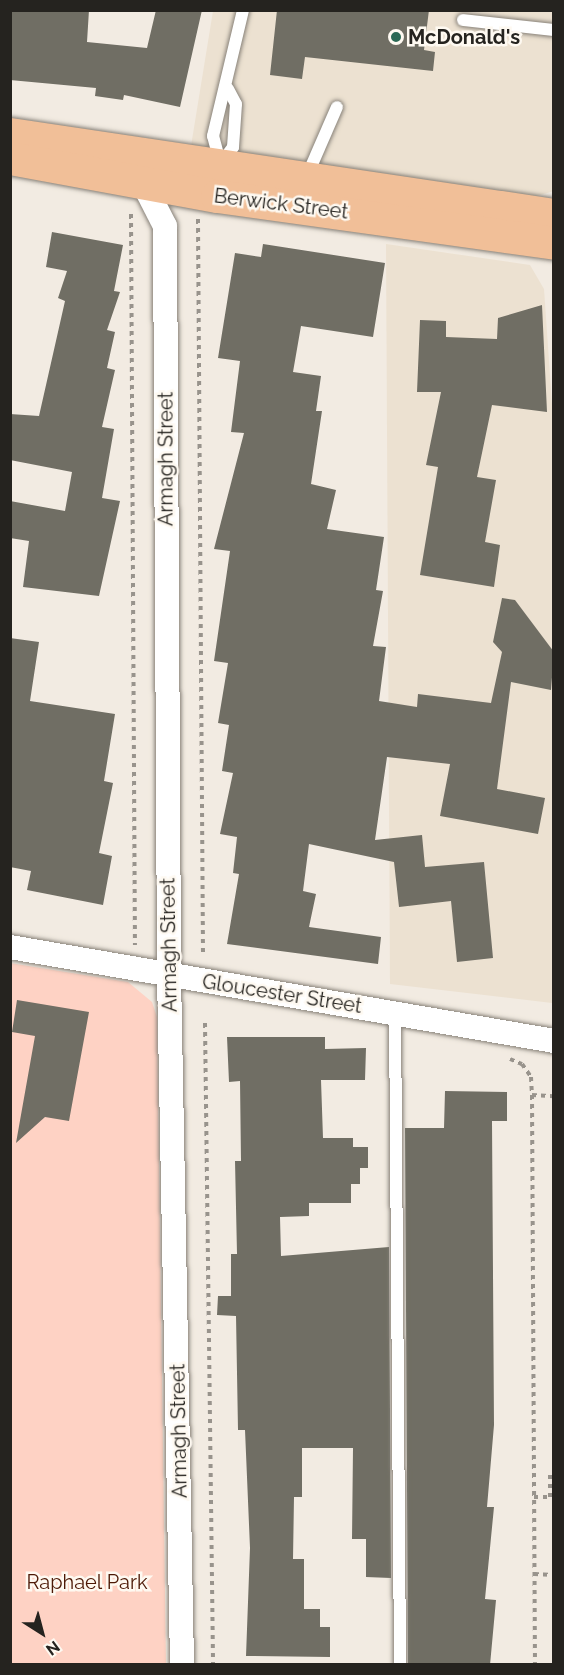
<!DOCTYPE html>
<html>
<head>
<meta charset="utf-8">
<style>
  body { margin:0 }
  #map { position:relative; width:564px; height:1675px; overflow:hidden; background:#f2ebe2; font-family:Raleway,sans-serif }
  div>[style] { position:absolute }
  .built>* { inset:0; background:#ece1d1 }
  .green>* { inset:0; background:#fed2c4 }
  .building>* { inset:0; background:#706e64 }
  .path>* { height:4px; margin-top:-2px; transform-origin:0; background:repeating-linear-gradient(90deg,#98938c 0 4.5px,transparent 0 9px) }
  .roads { filter:drop-shadow(0 0 2px #878178) drop-shadow(0 0 2px #878178) }
  .service>* { height:12px; margin:-6px; padding:0 6px; transform-origin:6px; border-radius:6px; background:#fff }
  .minor>* { height:24px; margin:-12px; padding:0 12px; transform-origin:12px; border-radius:12px; background:#fff }
  .primary>* { height:33px; margin:-16.5px; padding:0 16.5px; transform-origin:16.5px; border-radius:16.5px; background:#f1bf98 }
  .dots>* { width:16px; height:16px; translate:-50% -50%; box-sizing:border-box; border:3px solid #fef9f1; border-radius:50% }
  span { translate:-50% -50%; white-space:nowrap; text-align:center; line-height:1.15; -webkit-text-stroke:5px #fef9f1; paint-order:stroke }
  .poi-label { font-size:20px; color:#25231f; font-weight:700 }
  .left { translate:0 -50%; text-align:left }
  .street-label { font-size:20px; color:#25231f }
  .park-label { font-size:20px; color:#4d1906 }
  .frame { position:absolute; inset:0; border:12px solid #25231f; pointer-events:none }
  .north { position:absolute; left:12px; top:1603px; width:60px; height:60px; -webkit-text-stroke:4px #fef9f1; paint-order:stroke; rotate:144deg; font-size:16px; font-weight:700; line-height:24px; text-align:center; color:#25231f }
  .north::after { content:''; display:block; margin:auto; width:21px; height:27px; background:#25231f; clip-path:polygon(50% 0,100% 100%,50% 72%,0 100%) }
</style>
</head>
<body>
<div id="map">
  <div class="built">
    <i style="clip-path:polygon(213px 11px,553px 11px,554px 191px,530px 198px,191px 146px)"></i>
    <i style="clip-path:polygon(386px 244px,530px 265px,544px 289px,554px 433px,552px 1003px,390px 984px)"></i>
  </div>
  <div class="green">
    <i style="clip-path:polygon(10px 963px,128px 982px,152px 1002px,157px 1017px,166px 1664px,11px 1664px)"></i>
  </div>
  <div class="building">
    <i style="clip-path:polygon(10px 10px,89px 10px,87px 42px,147px 48px,156px 10px,202px 10px,180px 107px,124px 95px,123px 100px,95px 96px,96px 88px,10px 80px)"></i>
    <i style="clip-path:polygon(277px 10px,429px 10px,424px 50px,435px 52px,433px 71px,305px 57px,302px 79px,270px 75px)"></i>
    <i style="clip-path:polygon(52px 232px,123px 245px,114px 291px,120px 292px,107px 330px,115px 332px,107px 368px,115px 370px,102px 427px,114px 429px,102px 498px,120px 501px,99px 596px,23px 587px,29px 541px,10px 538px,10px 501px,65px 511px,72px 472px,10px 460px,10px 414px,39px 416px,65px 301px,58px 298px,67px 271px,46px 267px)"></i>
    <i style="clip-path:polygon(263px 244px,385px 263px,373px 337px,301px 326px,293px 372px,321px 376px,316px 411px,322px 411px,311px 484px,336px 490px,327px 529px,384px 537px,376px 590px,383px 591px,373px 646px,386px 647px,379px 701px,417px 707px,418px 694px,491px 703px,502px 652px,493px 642px,502px 598px,515px 600px,554px 652px,551px 690px,511px 682px,497px 789px,545px 798px,538px 834px,440px 816px,450px 764px,387px 757px,375px 840px,422px 835px,425px 867px,484px 862px,493px 958px,457px 962px,451px 901px,399px 907px,394px 862px,309px 844px,303px 891px,316px 894px,309px 927px,381px 937px,378px 964px,227px 944px,239px 874px,233px 873px,237px 837px,220px 834px,233px 773px,222px 771px,229px 725px,218px 723px,228px 663px,214px 661px,230px 551px,214px 549px,244px 433px,231px 432px,240px 361px,218px 358px,235px 253px,261px 257px)"></i>
    <i style="clip-path:polygon(542px 305px,547px 412px,492px 405px,477px 477px,496px 480px,485px 542px,500px 545px,494px 587px,420px 575px,438px 467px,426px 465px,441px 392px,417px 392px,420px 320px,446px 321px,446px 337px,497px 339px,498px 318px)"></i>
    <i style="clip-path:polygon(10px 638px,39px 642px,30px 701px,115px 714px,104px 781px,113px 783px,99px 853px,112px 856px,103px 905px,27px 890px,31px 871px,10px 867px)"></i>
    <i style="clip-path:polygon(17px 1000px,89px 1012px,69px 1121px,45px 1117px,16px 1143px,35px 1036px,12px 1032px)"></i>
    <i style="clip-path:polygon(227px 1037px,325px 1037px,325px 1049px,366px 1048px,365px 1080px,321px 1080px,323px 1138px,353px 1138px,353px 1147px,368px 1147px,368px 1168px,360px 1168px,360px 1184px,351px 1184px,351px 1203px,309px 1203px,309px 1216px,280px 1217px,281px 1256px,389px 1247px,391px 1578px,366px 1577px,366px 1539px,352px 1539px,353px 1448px,302px 1448px,302px 1497px,294px 1497px,293px 1559px,304px 1559px,304px 1609px,320px 1609px,320px 1627px,330px 1627px,330px 1657px,246px 1656px,250px 1548px,245px 1430px,238px 1430px,236px 1316px,217px 1315px,218px 1296px,231px 1296px,231px 1254px,237px 1254px,235px 1161px,241px 1161px,240px 1081px,229px 1082px)"></i>
    <i style="clip-path:polygon(445px 1091px,507px 1092px,507px 1121px,492px 1121px,494px 1425px,487px 1507px,494px 1507px,485px 1599px,496px 1600px,490px 1665px,408px 1665px,405px 1128px,444px 1128px)"></i>
  </div>
  <div class="path">
    <i style="left:131px;top:214px;width:731px;rotate:89.69deg"></i>
    <i style="left:198px;top:219px;width:737px;rotate:89.61deg"></i>
    <i style="left:205px;top:1023px;width:641px;rotate:89.28deg"></i>
    <i style="left:510px;top:1059px;width:13px;rotate:23deg"></i>
    <i style="left:522px;top:1064px;width:16px;rotate:55deg"></i>
    <i style="left:531px;top:1077px;width:18px;rotate:87deg"></i>
    <i style="left:532px;top:1095px;width:569px;rotate:89.7deg"></i>
    <i style="left:532px;top:1095px;width:22px;rotate:3deg"></i>
    <i style="left:534px;top:1497px;width:16px"></i>
    <i style="left:550px;top:1497px;width:26px;rotate:-90deg"></i>
    <i style="left:534px;top:1574px;width:20px;rotate:3deg"></i>
  </div>
  <div class="roads">
    <div class="service">
      <i style="left:463px;top:20px;width:92px;rotate:6.3deg"></i>
      <i style="left:220px;top:162px;width:27px;rotate:-105deg"></i>
      <i style="left:213px;top:136px;width:130px;rotate:-76.6deg"></i>
      <i style="left:221px;top:163px;width:20px;rotate:-53deg"></i>
      <i style="left:233px;top:147px;width:43px;rotate:-86deg"></i>
      <i style="left:236px;top:104px;width:17px;rotate:-118deg"></i>
      <i style="left:307px;top:176px;width:75px;rotate:-66.5deg"></i>
      <i style="left:395px;top:1012px;width:652px;rotate:89.56deg"></i>
    </div>
    <div class="minor">
      <i style="left:143px;top:183px;width:48px;rotate:62.9deg"></i>
      <i style="left:165px;top:226px;width:748px;rotate:89.69deg"></i>
      <i style="left:169px;top:974px;width:690px;rotate:88.92deg"></i>
      <i style="left:10px;top:947px;width:552px;rotate:9.8deg"></i>
    </div>
    <div class="primary">
      <i style="left:10px;top:134px;width:550px;rotate:8.47deg"></i>
      <i style="left:10px;top:158px;width:210px;rotate:10.4deg"></i>
      <i style="left:217px;top:196px;width:340px;rotate:7.9deg"></i>
    </div>
  </div>
  <div class="dots">
    <i style="left:396px;top:37px;background:#2b6854"></i>
  </div>
  <div class="poi-label">
    <span class="left" style="left:408px;top:37px">McDonald's</span>
  </div>
  <div class="street-label">
    <span style="left:281px;top:204px;rotate:7deg">Berwick Street</span>
    <span style="left:166px;top:459px;rotate:-90deg">Armagh Street</span>
    <span style="left:169px;top:945px;rotate:-91deg">Armagh Street</span>
    <span style="left:282px;top:994px;rotate:9deg">Gloucester Street</span>
    <span style="left:179px;top:1431px;rotate:-91deg">Armagh Street</span>
  </div>
  <div class="park-label">
    <span style="left:87px;top:1582px">Raphael Park</span>
  </div>
  <div class="frame"></div>
  <div class="north">N</div>
</div>
</body>
</html>
